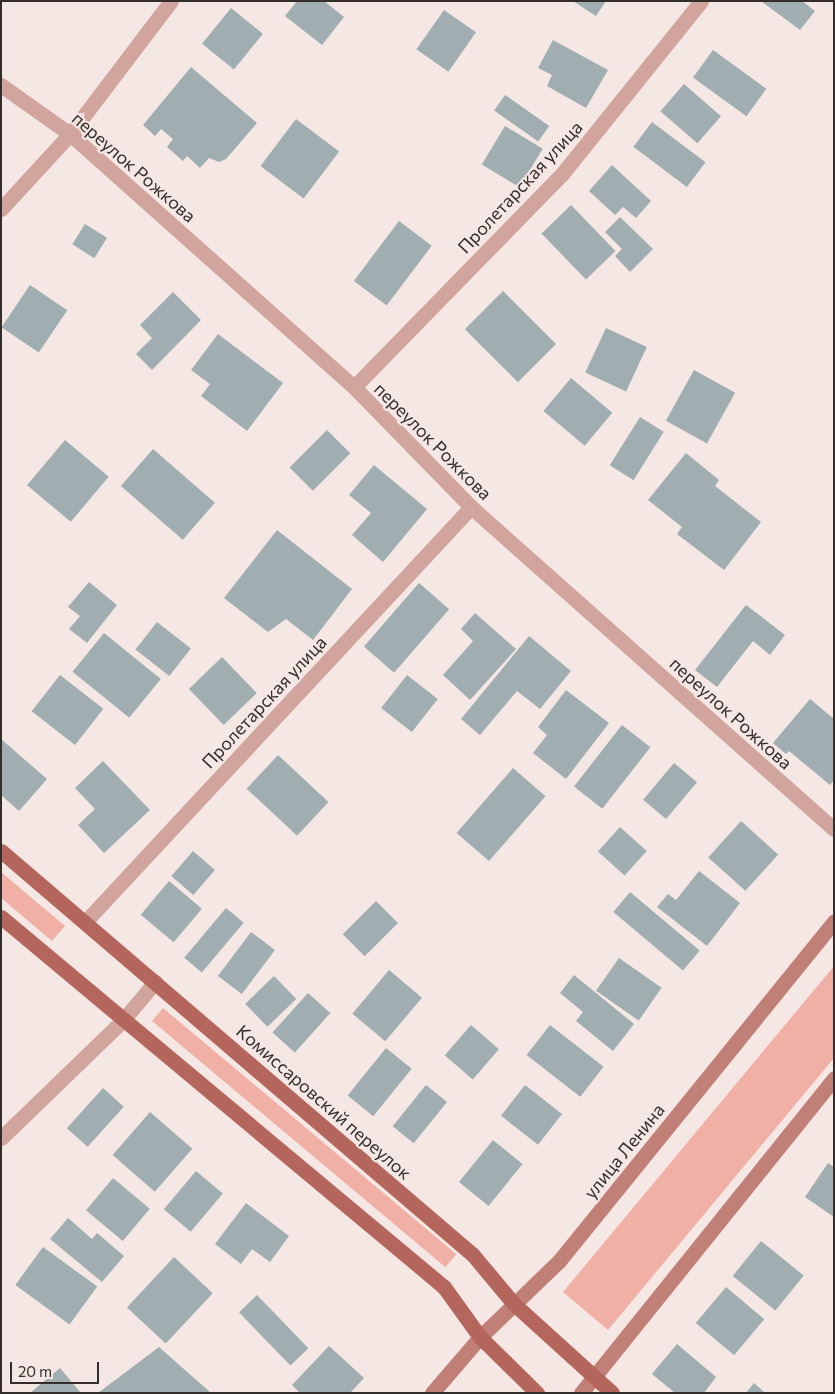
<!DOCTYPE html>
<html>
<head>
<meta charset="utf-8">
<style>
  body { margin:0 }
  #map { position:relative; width:835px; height:1394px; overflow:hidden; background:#f5e7e4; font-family:Commissioner,sans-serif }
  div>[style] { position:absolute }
  .green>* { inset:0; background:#f1b0a6; transform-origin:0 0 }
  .building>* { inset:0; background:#a0adb1; transform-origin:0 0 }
  .minor>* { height:15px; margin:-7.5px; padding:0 7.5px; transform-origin:7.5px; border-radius:7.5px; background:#d1a49d }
  .secondary>* { height:15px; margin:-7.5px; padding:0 7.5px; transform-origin:7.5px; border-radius:7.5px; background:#c18077 }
  .primary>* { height:15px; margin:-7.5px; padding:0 7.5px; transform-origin:7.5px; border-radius:7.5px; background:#b4665c }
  span { translate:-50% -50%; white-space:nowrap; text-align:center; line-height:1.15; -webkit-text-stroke:4px #f5e7e4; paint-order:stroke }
  .street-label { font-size:18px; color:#332d2c }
  .frame { position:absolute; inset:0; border:2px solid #332d2c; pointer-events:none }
  .scale { position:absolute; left:10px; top:1362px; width:89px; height:22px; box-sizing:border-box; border:2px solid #332d2c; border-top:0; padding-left:6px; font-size:15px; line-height:18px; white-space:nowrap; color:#332d2c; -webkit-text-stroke:4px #f5e7e4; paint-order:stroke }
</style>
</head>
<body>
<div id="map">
  <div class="green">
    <i style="clip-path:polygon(1px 872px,65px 926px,52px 941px,1px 898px)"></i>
    <i style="clip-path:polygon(834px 966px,834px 1058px,608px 1330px,563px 1292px)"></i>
    <i style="left:163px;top:1008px;width:383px;height:17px;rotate:40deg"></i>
  </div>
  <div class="building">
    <i style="clip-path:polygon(297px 1px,324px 1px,344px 17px,322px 45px,285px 16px)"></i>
    <i style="clip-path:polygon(573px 1px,606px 1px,596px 16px)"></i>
    <i style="clip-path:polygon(761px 1px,802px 1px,815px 11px,800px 30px)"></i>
    <i style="left:231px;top:8px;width:41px;height:46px;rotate:39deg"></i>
    <i style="left:444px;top:10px;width:39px;height:48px;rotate:35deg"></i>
    <i style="clip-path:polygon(553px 40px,608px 70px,586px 108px,547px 86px,552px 75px,538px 68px)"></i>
    <i style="left:713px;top:50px;width:66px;height:34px;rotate:36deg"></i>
    <i style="clip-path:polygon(191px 67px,257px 123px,226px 159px,219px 162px,209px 158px,200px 168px,187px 156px,183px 161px,167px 147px,173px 139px,161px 129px,155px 136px,143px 125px)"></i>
    <i style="left:684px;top:84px;width:49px;height:36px;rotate:41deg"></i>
    <i style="left:505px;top:95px;width:54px;height:19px;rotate:35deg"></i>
    <i style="left:296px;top:119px;width:54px;height:59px;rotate:37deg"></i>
    <i style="left:652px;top:122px;width:67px;height:31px;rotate:37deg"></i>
    <i style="left:505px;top:126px;width:44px;height:45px;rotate:31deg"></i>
    <i style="clip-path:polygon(612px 165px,651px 201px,636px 218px,623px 207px,615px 215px,589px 191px)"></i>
    <i style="left:571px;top:205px;width:64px;height:41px;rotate:46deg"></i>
    <i style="clip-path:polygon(620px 217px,653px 249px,630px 272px,615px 256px,622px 249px,605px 232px)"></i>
    <i style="left:399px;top:221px;width:41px;height:75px;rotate:37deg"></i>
    <i style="left:85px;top:224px;width:26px;height:24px;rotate:32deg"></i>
    <i style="left:30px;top:285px;width:45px;height:51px;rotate:34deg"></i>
    <i style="left:503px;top:291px;width:75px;height:54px;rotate:45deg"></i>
    <i style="clip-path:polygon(173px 292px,201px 320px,152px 370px,136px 354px,152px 338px,140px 325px)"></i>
    <i style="left:606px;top:328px;width:45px;height:49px;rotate:25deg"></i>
    <i style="clip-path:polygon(218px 334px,283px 383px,247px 431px,201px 396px,210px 384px,191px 370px)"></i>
    <i style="left:694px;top:370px;width:47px;height:58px;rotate:29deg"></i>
    <i style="left:571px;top:378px;width:54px;height:43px;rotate:40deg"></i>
    <i style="left:640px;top:417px;width:28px;height:57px;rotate:32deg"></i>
    <i style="left:327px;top:430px;width:33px;height:53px;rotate:45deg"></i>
    <i style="left:65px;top:440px;width:57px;height:59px;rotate:40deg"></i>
    <i style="left:153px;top:449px;width:82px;height:49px;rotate:41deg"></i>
    <i style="clip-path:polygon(686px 453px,719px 480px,715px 486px,761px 522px,724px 570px,677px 534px,682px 527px,648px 500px)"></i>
    <i style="clip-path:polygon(374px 465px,427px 509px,383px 562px,352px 535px,371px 513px,349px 495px)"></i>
    <i style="clip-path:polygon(277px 530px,352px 589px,313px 640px,286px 619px,268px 632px,224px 598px)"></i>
    <i style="clip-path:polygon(89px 582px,117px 605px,87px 643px,69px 629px,80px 616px,68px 607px)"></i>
    <i style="left:419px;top:583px;width:40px;height:84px;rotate:41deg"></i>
    <i style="clip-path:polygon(746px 605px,785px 635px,770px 655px,753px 641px,717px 687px,695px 670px)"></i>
    <i style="clip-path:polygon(475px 613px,516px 649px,470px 700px,443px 675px,473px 641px,461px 629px)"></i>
    <i style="left:157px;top:622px;width:43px;height:35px;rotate:38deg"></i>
    <i style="left:104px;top:633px;width:73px;height:50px;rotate:39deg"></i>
    <i style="clip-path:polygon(529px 636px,571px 671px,540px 709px,517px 691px,480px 735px,461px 719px)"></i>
    <i style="left:222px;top:657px;width:50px;height:46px;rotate:46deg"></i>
    <i style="left:60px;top:675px;width:55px;height:46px;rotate:38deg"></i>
    <i style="left:407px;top:675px;width:39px;height:42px;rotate:38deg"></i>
    <i style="clip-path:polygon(566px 690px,609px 723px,566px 779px,533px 753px,547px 735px,538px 727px)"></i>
    <i style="clip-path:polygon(810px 699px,834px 719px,834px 780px,830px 785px,789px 751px,786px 754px,773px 743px)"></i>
    <i style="left:622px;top:725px;width:36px;height:78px;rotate:38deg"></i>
    <i style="clip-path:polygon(1px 739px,47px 779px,19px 811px,1px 795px)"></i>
    <i style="left:278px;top:755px;width:69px;height:46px;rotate:43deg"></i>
    <i style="clip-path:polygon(103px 761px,150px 810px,104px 853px,78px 825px,95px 809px,75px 788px)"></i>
    <i style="left:674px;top:763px;width:30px;height:48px;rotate:40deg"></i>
    <i style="left:513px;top:768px;width:43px;height:86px;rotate:41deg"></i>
    <i style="left:741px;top:821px;width:50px;height:49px;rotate:42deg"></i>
    <i style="left:620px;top:827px;width:36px;height:33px;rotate:42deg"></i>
    <i style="left:193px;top:851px;width:29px;height:33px;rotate:41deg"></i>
    <i style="clip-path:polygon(699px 871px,740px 903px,707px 946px,657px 907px,668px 894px,676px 900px)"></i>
    <i style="left:169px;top:881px;width:43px;height:44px;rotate:40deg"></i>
    <i style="left:630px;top:892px;width:91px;height:26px;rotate:40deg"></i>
    <i style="left:376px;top:901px;width:31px;height:47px;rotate:45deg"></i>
    <i style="left:226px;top:908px;width:23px;height:65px;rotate:40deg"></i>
    <i style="left:251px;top:932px;width:30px;height:55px;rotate:37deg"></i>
    <i style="left:619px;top:958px;width:52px;height:40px;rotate:35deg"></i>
    <i style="left:389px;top:970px;width:43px;height:57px;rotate:40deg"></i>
    <i style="clip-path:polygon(574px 975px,634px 1024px,613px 1051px,576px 1021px,583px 1012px,560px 993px)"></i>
    <i style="left:274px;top:976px;width:32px;height:40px;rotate:46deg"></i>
    <i style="left:308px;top:993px;width:30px;height:53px;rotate:42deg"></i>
    <i style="left:471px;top:1025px;width:37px;height:40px;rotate:41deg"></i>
    <i style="left:550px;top:1025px;width:68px;height:38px;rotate:38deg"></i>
    <i style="left:386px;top:1048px;width:33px;height:61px;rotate:39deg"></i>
    <i style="left:426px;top:1085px;width:27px;height:53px;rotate:39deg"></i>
    <i style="left:525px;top:1085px;width:47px;height:39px;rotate:38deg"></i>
    <i style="left:103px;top:1088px;width:28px;height:54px;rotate:42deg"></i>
    <i style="left:150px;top:1112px;width:56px;height:57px;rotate:41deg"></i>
    <i style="left:493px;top:1140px;width:38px;height:54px;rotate:39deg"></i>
    <i style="clip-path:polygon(828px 1163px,834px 1167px,834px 1217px,805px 1197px)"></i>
    <i style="left:196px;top:1171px;width:35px;height:50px;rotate:40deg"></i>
    <i style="left:113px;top:1178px;width:48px;height:42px;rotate:40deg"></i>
    <i style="clip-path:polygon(246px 1203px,289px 1236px,270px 1262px,252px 1249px,241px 1264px,215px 1244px)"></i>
    <i style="clip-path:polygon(68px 1218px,92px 1239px,97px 1233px,124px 1256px,102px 1282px,50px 1239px)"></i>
    <i style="left:761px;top:1241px;width:55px;height:45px;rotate:39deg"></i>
    <i style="left:43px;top:1247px;width:67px;height:47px;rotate:36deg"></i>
    <i style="left:174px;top:1257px;width:53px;height:69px;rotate:43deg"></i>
    <i style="left:726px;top:1287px;width:50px;height:47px;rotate:40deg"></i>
    <i style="left:257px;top:1295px;width:74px;height:25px;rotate:46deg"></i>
    <i style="clip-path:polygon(677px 1344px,716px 1377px,704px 1393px,675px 1393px,652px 1374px)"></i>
    <i style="clip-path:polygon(329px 1346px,364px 1378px,350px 1393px,300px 1393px,292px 1385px)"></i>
    <i style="clip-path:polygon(159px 1347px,211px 1393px,98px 1393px)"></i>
    <i style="clip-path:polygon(60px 1368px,81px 1393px,30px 1393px)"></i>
    <i style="clip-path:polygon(754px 1383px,765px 1393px,746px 1393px)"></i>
  </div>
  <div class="minor">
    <i style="left:1px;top:85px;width:85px;rotate:35.4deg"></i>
    <i style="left:70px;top:134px;width:380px;rotate:41.7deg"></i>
    <i style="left:354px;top:387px;width:168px;rotate:45.7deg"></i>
    <i style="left:471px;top:507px;width:485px;rotate:41.6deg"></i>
    <i style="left:1px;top:209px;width:102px;rotate:-47.4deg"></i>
    <i style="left:70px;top:134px;width:167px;rotate:-52.8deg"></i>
    <i style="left:354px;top:387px;width:298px;rotate:-45.7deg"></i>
    <i style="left:562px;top:174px;width:222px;rotate:-51.2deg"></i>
    <i style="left:85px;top:922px;width:567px;rotate:-47.07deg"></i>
    <i style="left:1px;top:1138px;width:170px;rotate:-44deg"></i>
    <i style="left:123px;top:1020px;width:50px;rotate:-49.9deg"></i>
  </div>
  <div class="secondary">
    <i style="left:432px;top:1393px;width:74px;rotate:-49.4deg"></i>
    <i style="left:480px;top:1337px;width:110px;rotate:-43.9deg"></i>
    <i style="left:559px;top:1261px;width:437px;rotate:-51deg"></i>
    <i style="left:581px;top:1393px;width:404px;rotate:-51.2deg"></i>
  </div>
  <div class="primary">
    <i style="left:1px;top:851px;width:621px;rotate:40.56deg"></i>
    <i style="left:473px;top:1255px;width:64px;rotate:50.1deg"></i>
    <i style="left:514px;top:1304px;width:132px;rotate:42.2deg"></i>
    <i style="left:1px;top:917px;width:577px;rotate:39.87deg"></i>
    <i style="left:444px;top:1287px;width:62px;rotate:54.2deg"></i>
    <i style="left:480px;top:1337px;width:80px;rotate:44.5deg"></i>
  </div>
  <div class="street-label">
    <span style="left:134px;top:167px;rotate:41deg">переулок Рожкова</span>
    <span style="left:520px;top:187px;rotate:-47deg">Пролетарская улица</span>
    <span style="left:433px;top:441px;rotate:45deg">переулок Рожкова</span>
    <span style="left:264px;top:702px;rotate:-47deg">Пролетарская улица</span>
    <span style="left:731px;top:713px;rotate:42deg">переулок Рожкова</span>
    <span style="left:324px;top:1102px;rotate:41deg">Комиссаровский переулок</span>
    <span style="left:624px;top:1151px;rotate:-51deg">улица Ленина</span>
  </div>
  <div class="frame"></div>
  <div class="scale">20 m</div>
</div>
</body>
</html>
